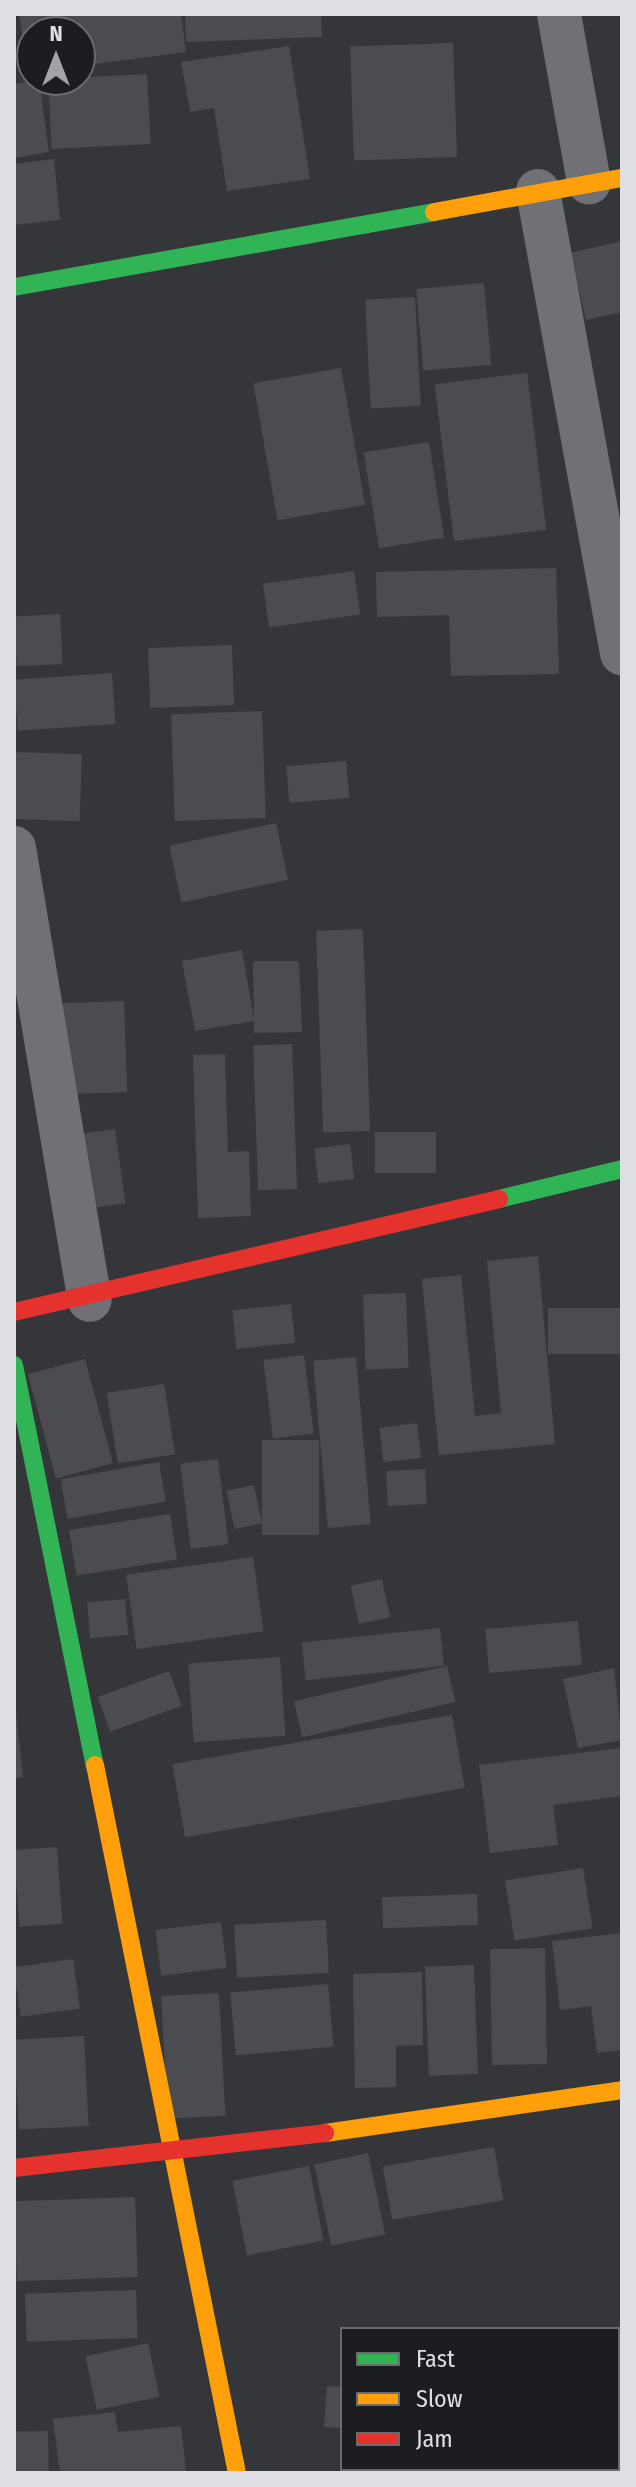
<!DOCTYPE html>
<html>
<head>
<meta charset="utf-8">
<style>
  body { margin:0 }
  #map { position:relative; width:636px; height:2487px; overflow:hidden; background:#35363a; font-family:"Fira Sans Condensed",sans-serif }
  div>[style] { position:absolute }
  .building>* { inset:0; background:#4b4c4f; transform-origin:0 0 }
  .street>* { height:44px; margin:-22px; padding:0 22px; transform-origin:22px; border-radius:22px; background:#707176 }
  .fast>* { height:18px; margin:-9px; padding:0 9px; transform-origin:9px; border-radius:9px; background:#30b455 }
  .slow>* { height:18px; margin:-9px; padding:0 9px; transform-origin:9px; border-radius:9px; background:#ff9f0a }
  .jam>* { height:18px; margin:-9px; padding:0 9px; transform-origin:9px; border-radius:9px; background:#e5322d }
  span { translate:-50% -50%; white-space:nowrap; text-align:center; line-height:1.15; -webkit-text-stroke:6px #1c1d20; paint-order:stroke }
  .frame { position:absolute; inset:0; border:16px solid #dedfe4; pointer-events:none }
  .legend { position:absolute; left:340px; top:2327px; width:280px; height:144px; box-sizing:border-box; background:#1c1d20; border:2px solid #6a6b6e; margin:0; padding:10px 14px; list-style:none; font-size:24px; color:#dedfe4 }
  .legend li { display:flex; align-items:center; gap:16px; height:40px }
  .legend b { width:40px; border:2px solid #6a6b6e }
  .north { position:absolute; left:16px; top:16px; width:80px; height:80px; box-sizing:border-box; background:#1c1d20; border:2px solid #6a6b6e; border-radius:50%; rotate:0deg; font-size:22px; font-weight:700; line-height:32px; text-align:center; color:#dedfe4 }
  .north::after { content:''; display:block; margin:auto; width:28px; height:36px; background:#a3a4a8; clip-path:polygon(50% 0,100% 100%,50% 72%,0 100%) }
</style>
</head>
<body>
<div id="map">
  <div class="building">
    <i style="clip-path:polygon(19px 14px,181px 14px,186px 52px,80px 66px,80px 32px,32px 32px,28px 73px)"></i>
    <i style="clip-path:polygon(185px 14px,321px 14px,322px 37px,186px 42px)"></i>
    <i style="left:453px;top:43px;width:114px;height:103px;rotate:88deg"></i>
    <i style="clip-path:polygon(289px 46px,310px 179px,227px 191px,214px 108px,190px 112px,181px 62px)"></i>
    <i style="left:147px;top:74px;width:70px;height:99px;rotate:87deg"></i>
    <i style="clip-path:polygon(39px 80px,49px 152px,14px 158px,14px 84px)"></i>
    <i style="clip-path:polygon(54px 159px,60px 220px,14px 225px,14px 164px)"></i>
    <i style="clip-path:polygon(622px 241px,622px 312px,586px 320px,570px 253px)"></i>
    <i style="left:484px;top:283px;width:82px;height:68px;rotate:85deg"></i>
    <i style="left:415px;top:297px;width:109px;height:50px;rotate:87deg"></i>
    <i style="left:341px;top:368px;width:139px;height:89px;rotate:80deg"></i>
    <i style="left:527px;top:373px;width:158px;height:93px;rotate:83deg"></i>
    <i style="left:429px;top:442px;width:97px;height:66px;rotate:81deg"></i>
    <i style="clip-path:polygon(556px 568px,559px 674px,451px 676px,449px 615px,377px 617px,376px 572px)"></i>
    <i style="left:354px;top:571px;width:44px;height:92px;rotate:82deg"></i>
    <i style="left:60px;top:614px;width:50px;height:46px;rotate:87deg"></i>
    <i style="left:232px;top:645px;width:60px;height:84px;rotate:88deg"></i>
    <i style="left:112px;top:673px;width:51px;height:98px;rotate:86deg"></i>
    <i style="left:262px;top:711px;width:107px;height:91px;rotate:88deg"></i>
    <i style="left:14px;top:752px;width:68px;height:67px;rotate:2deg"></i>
    <i style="left:346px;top:761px;width:37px;height:60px;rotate:85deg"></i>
    <i style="left:276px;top:823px;width:58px;height:109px;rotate:78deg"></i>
    <i style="left:363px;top:929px;width:202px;height:47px;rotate:88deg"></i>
    <i style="clip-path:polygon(242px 950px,254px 1019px,253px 961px,299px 961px,302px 1032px,254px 1033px,254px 1021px,195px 1031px,182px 961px)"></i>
    <i style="left:124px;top:1001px;width:91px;height:73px;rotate:88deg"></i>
    <i style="left:292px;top:1044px;width:145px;height:39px;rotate:88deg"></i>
    <i style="clip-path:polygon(225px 1054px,228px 1152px,249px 1151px,251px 1216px,198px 1218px,193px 1055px)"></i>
    <i style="left:115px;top:1129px;width:75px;height:57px;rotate:82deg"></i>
    <i style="left:375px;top:1132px;width:61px;height:41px"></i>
    <i style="left:350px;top:1144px;width:35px;height:36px;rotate:83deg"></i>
    <i style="clip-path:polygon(538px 1256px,555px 1444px,439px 1455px,422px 1279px,461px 1275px,475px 1416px,501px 1413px,487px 1261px)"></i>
    <i style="left:406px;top:1293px;width:75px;height:43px;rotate:88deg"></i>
    <i style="left:291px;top:1304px;width:39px;height:59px;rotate:84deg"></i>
    <i style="left:622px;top:1308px;width:46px;height:74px;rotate:90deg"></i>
    <i style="left:304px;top:1355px;width:79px;height:41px;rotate:83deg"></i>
    <i style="left:356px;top:1357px;width:168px;height:43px;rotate:85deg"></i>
    <i style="left:85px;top:1359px;width:108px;height:59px;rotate:75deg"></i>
    <i style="left:164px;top:1384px;width:71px;height:58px;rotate:81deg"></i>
    <i style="left:417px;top:1423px;width:35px;height:38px;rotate:83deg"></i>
    <i style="left:262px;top:1440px;width:57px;height:95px"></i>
    <i style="left:218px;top:1459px;width:86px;height:38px;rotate:83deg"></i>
    <i style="left:159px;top:1462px;width:40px;height:100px;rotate:80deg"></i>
    <i style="left:425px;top:1469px;width:35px;height:39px;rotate:87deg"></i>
    <i style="left:254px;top:1485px;width:39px;height:28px;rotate:78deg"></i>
    <i style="left:170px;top:1514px;width:46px;height:102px;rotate:81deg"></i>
    <i style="left:253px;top:1557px;width:75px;height:128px;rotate:82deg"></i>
    <i style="left:382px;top:1579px;width:39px;height:32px;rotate:78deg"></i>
    <i style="left:125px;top:1599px;width:36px;height:38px;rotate:85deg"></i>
    <i style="left:578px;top:1621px;width:44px;height:93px;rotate:85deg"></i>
    <i style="left:440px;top:1628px;width:38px;height:139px;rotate:84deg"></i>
    <i style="left:280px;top:1657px;width:79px;height:92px;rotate:86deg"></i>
    <i style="left:447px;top:1666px;width:37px;height:157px;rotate:77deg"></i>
    <i style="clip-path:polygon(614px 1668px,622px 1740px,578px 1748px,563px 1679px)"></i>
    <i style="left:169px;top:1671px;width:37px;height:76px;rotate:70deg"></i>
    <i style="clip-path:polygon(14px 1695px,23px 1777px,14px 1778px)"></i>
    <i style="left:452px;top:1715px;width:74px;height:284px;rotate:80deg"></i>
    <i style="clip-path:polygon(622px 1748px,622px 1796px,553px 1805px,558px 1845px,490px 1853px,479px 1765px)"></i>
    <i style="left:57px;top:1847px;width:77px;height:43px;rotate:86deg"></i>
    <i style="left:583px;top:1868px;width:61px;height:79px;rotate:81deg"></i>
    <i style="left:477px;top:1894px;width:31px;height:95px;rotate:88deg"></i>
    <i style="left:326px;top:1920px;width:53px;height:92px;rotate:87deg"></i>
    <i style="left:221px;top:1922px;width:46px;height:66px;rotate:83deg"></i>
    <i style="clip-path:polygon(622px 1933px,622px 2050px,597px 2053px,591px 2006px,560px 2010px,552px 1941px)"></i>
    <i style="left:545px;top:1948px;width:116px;height:55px;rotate:89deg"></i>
    <i style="left:73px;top:1959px;width:50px;height:60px;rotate:82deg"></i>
    <i style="left:474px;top:1965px;width:109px;height:49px;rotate:88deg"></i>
    <i style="clip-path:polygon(422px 1972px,423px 2045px,396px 2046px,396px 2087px,355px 2088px,353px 1974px)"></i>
    <i style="left:328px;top:1984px;width:63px;height:98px;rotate:85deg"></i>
    <i style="left:219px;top:1993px;width:123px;height:58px;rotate:87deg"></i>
    <i style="left:84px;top:2036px;width:90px;height:70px;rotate:87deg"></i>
    <i style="left:494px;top:2147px;width:54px;height:113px;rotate:80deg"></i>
    <i style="left:368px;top:2153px;width:83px;height:55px;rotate:78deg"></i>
    <i style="left:309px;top:2166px;width:76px;height:78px;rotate:79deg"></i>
    <i style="left:135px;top:2197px;width:80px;height:121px;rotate:88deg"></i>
    <i style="left:136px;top:2290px;width:48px;height:111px;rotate:88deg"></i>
    <i style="left:148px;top:2343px;width:55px;height:64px;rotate:78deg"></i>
    <i style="clip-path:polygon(327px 2386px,342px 2387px,342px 2428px,324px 2427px)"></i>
    <i style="clip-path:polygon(115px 2412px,118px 2432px,181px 2426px,186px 2472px,60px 2473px,53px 2419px)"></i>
    <i style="left:48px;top:2431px;width:42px;height:34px;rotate:89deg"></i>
    <i style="clip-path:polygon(458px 2469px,534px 2469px,534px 2473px,441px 2473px)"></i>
  </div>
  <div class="street">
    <i style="left:559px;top:14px;width:171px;rotate:79.9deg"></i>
    <i style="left:538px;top:191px;width:470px;rotate:79.7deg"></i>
    <i style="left:14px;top:848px;width:458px;rotate:80.5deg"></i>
  </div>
  <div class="fast">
    <i style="left:14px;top:287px;width:427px;rotate:-10.1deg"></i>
    <i style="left:499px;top:1199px;width:127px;rotate:-13.7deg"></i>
    <i style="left:14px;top:1365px;width:408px;rotate:78.6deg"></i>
  </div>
  <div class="slow">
    <i style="left:434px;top:212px;width:191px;rotate:-10.3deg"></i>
    <i style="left:95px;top:1765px;width:722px;rotate:78.66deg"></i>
    <i style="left:325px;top:2133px;width:300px;rotate:-8.2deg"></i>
  </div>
  <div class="jam">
    <i style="left:14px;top:1312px;width:498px;rotate:-13.1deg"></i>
    <i style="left:14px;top:2168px;width:313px;rotate:-6.4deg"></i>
  </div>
  <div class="frame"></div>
  <ul class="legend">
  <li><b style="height:10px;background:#30b455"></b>Fast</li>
  <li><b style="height:10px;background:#ff9f0a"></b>Slow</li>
  <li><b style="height:10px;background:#e5322d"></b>Jam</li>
  </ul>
  <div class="north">N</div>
</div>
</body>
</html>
